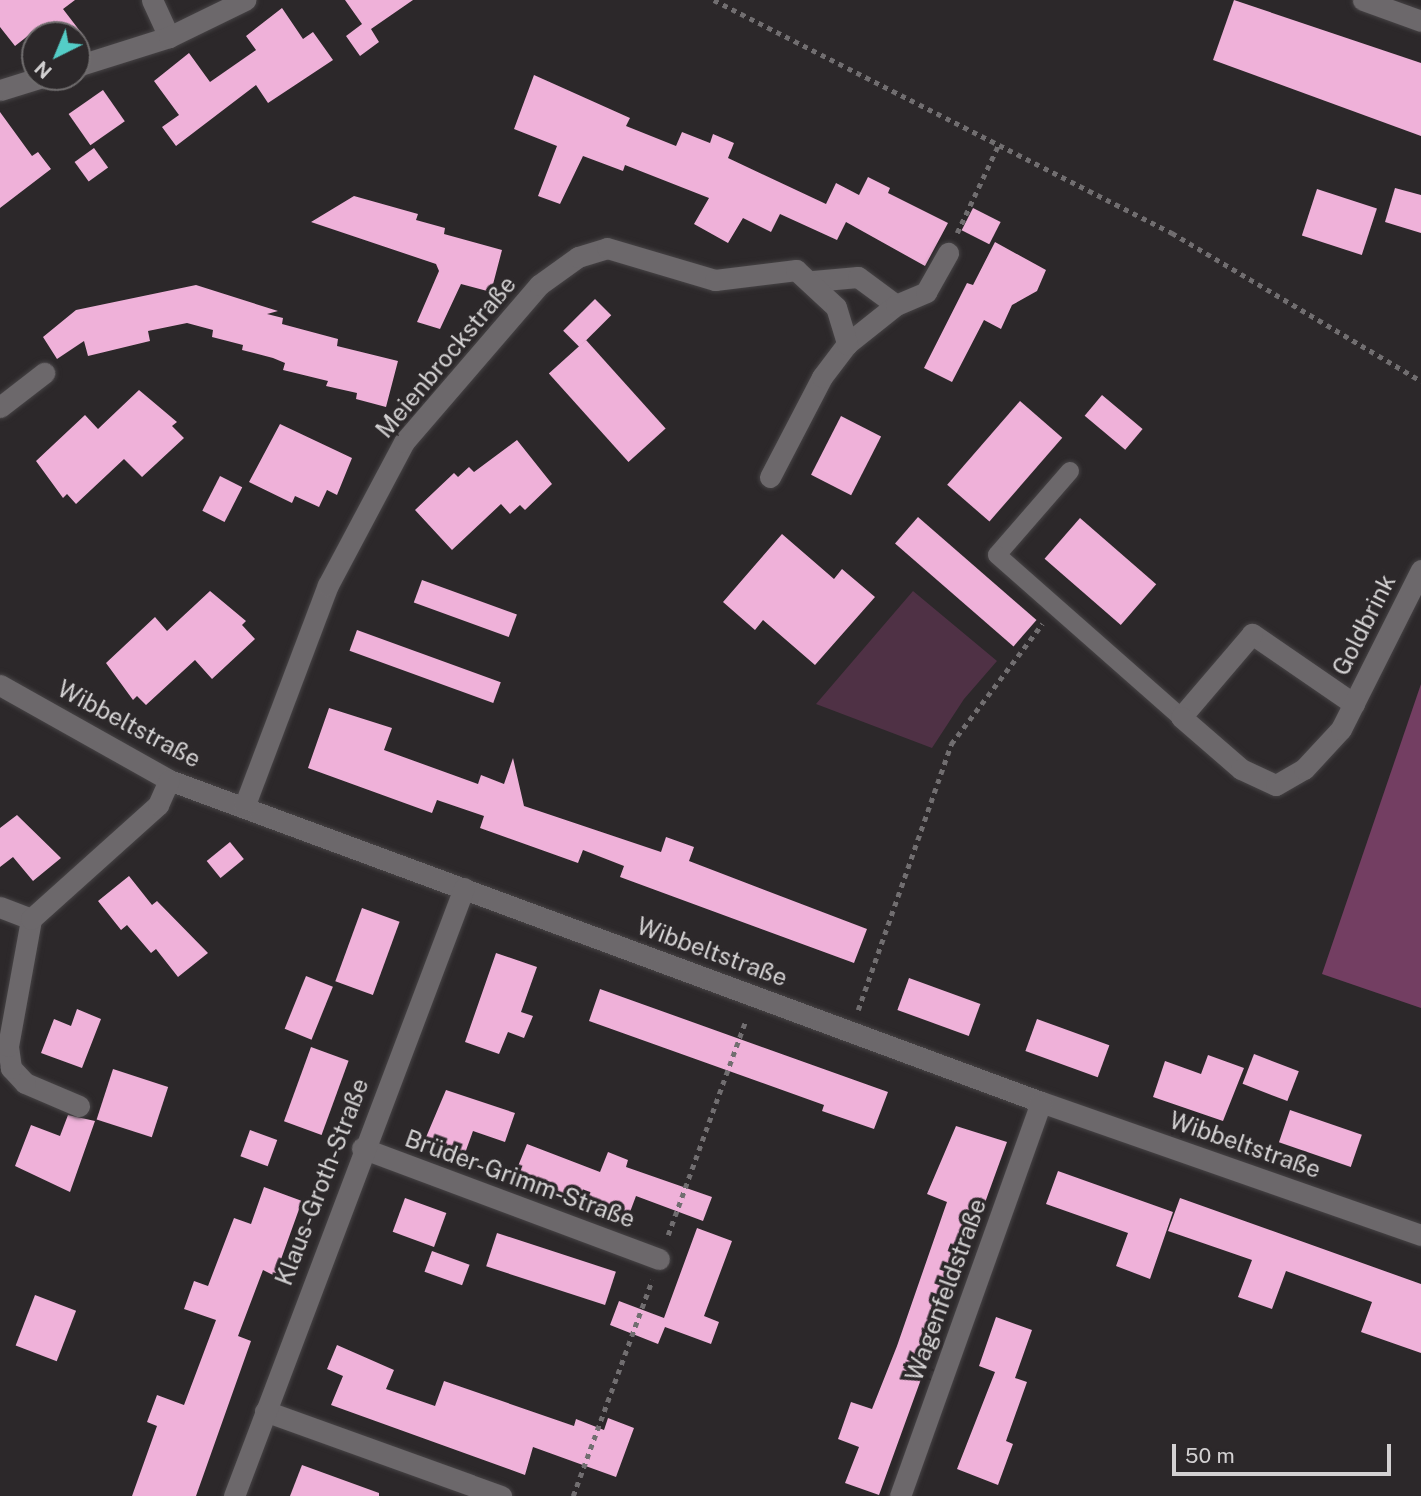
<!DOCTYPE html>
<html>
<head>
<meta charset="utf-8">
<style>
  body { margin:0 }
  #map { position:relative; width:1421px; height:1496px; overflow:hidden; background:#2c282a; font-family:"Public Sans",sans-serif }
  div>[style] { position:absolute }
  .green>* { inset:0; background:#4f3145 }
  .forest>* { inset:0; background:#733e62 }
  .building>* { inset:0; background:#efb1d9; transform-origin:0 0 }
  .path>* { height:4.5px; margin-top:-2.25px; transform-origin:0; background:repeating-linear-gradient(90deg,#716e70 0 5px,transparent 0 10px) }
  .roads { filter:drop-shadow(0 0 2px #464345) drop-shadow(0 0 2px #464345) }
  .lane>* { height:18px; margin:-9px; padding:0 9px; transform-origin:9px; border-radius:9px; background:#6c686b }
  .street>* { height:21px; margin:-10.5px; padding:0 10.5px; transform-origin:10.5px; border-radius:10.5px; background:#6c686b }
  span { translate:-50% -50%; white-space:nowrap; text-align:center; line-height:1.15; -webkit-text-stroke:7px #2c282a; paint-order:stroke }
  .street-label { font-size:24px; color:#d3d1d2 }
  .north { position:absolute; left:21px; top:21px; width:70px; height:70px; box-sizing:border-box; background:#2c282a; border:2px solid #6f6c6d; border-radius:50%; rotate:223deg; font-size:19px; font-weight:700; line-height:28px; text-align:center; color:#d3d1d2 }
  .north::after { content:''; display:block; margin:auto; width:24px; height:32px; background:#54cdc7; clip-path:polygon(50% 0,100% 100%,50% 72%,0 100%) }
  .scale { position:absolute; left:1172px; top:1444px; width:219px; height:32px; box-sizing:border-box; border:4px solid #d3d1d2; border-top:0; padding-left:9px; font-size:21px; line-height:24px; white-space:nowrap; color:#d3d1d2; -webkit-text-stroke:5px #2c282a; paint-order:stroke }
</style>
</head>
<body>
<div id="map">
  <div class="green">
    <i style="clip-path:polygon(913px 591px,997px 661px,964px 699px,932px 748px,816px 704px)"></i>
  </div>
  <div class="forest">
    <i style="clip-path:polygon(1421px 684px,1421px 1008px,1322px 974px)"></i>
  </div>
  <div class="building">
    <i style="clip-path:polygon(0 0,75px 0,63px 9px,83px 35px,51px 35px,43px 24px,15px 46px,0 27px)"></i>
    <i style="clip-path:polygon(345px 0,413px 0,371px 29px,379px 42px,360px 56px,346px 36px,362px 24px)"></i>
    <i style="clip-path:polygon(1234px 0,1421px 63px,1421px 136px,1213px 60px)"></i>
    <i style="clip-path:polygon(282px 8px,303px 39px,313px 32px,333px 60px,268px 103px,256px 85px,176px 146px,162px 127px,179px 115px,154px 81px,189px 53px,210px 82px,256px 50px,246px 36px)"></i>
    <i style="clip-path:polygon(534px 75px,630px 118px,626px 126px,676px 146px,682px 132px,710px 143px,713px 134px,734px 143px,728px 158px,826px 204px,836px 183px,859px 195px,868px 177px,890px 188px,888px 193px,948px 223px,925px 266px,846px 222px,837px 240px,780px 214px,771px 232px,743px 218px,728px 243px,694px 224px,709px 198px,625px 165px,623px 171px,583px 156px,560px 204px,538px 196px,557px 146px,514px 129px)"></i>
    <i style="left:103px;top:90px;width:38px;height:42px;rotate:55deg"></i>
    <i style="clip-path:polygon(0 112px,32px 156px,38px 152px,51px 169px,0 208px)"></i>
    <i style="left:94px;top:148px;width:24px;height:24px;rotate:54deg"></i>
    <i style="clip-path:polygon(1395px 188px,1421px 195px,1421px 233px,1385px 222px)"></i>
    <i style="left:1317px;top:189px;width:63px;height:49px;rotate:18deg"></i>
    <i style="clip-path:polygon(354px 196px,418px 214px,416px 220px,445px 228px,444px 234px,502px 250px,491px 292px,461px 284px,440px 329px,417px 322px,439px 271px,436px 264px,311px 222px)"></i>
    <i style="left:973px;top:208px;width:31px;height:25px;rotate:27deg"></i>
    <i style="clip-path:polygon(995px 242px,1046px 270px,1037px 291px,1012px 305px,1001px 329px,984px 320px,952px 382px,924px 368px,967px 283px,973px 285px)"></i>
    <i style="clip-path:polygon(196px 285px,278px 311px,267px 314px,283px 318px,282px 324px,338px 339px,337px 346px,398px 361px,386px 407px,356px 399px,357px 393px,326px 386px,328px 381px,283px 370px,285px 363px,273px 358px,242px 350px,243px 345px,212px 337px,213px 330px,187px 323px,148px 331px,150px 341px,88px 356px,84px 341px,57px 359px,43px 337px,76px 310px)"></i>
    <i style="left:595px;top:299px;width:23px;height:45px;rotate:45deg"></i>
    <i style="left:586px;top:340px;width:119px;height:50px;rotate:48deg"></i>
    <i style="clip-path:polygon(139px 390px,177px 422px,172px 426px,184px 438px,142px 477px,124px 459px,76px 504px,67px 494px,63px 498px,36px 461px,85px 415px,98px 429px)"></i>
    <i style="left:1102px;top:395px;width:53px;height:27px;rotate:40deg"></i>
    <i style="left:1020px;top:401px;width:56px;height:111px;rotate:41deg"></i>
    <i style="left:841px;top:416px;width:45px;height:66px;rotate:27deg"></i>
    <i style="clip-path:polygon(280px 424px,352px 458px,337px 495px,327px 490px,319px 507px,295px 496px,292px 503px,249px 482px)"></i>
    <i style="clip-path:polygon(517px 440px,552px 484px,525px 510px,520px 505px,510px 514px,501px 504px,452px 550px,415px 510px,454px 473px,458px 477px,469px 467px,474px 472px)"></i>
    <i style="left:220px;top:476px;width:25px;height:39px;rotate:27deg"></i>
    <i style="left:918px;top:517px;width:157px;height:35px;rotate:41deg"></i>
    <i style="left:1080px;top:518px;width:101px;height:54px;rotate:41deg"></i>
    <i style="clip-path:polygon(782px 534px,834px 579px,842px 569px,875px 597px,815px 665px,763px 620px,755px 630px,723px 602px)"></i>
    <i style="left:422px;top:580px;width:101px;height:24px;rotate:20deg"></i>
    <i style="clip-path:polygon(210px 591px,246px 621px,242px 625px,255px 639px,212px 679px,195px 660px,146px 705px,137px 696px,133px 700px,106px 663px,155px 617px,167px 631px)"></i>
    <i style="left:357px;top:630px;width:153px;height:22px;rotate:20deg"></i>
    <i style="clip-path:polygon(329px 708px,392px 728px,384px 750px,478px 784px,481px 775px,504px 784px,513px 758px,524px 806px,661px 852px,666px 837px,694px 847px,689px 861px,867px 929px,854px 963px,620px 877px,624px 866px,583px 850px,578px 863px,480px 828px,484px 816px,437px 800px,432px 813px,308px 768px)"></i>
    <i style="clip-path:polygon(17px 815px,61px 858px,33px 881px,13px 857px,0 867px,0 828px)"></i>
    <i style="left:230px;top:842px;width:22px;height:30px;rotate:51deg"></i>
    <i style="clip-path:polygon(129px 876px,152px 905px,157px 901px,208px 953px,178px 977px,156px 949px,151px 953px,127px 925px,121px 930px,98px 901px)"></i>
    <i style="left:362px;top:908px;width:40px;height:78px;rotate:20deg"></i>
    <i style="clip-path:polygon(496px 953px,537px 967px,521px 1012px,533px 1016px,524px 1038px,508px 1032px,499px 1054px,465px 1042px)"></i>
    <i style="left:306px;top:976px;width:29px;height:57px;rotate:22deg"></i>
    <i style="left:909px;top:978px;width:76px;height:34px;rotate:20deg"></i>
    <i style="clip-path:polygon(600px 989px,888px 1092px,874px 1129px,822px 1111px,824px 1105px,589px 1021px)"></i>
    <i style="clip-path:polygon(77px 1009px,101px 1019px,82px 1068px,41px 1053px,54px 1019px,71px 1026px)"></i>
    <i style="left:1037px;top:1019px;width:77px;height:34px;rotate:20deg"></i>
    <i style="left:311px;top:1047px;width:40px;height:79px;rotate:20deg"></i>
    <i style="left:1254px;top:1054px;width:48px;height:32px;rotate:21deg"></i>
    <i style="clip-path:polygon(1208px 1055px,1244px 1068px,1223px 1121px,1153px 1097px,1165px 1061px,1201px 1074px)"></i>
    <i style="left:113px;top:1069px;width:58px;height:53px;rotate:18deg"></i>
    <i style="clip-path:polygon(446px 1090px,515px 1113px,505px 1142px,473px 1131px,464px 1156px,424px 1142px)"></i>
    <i style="left:1290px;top:1110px;width:76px;height:34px;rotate:19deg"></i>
    <i style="clip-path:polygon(68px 1115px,95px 1121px,70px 1192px,15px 1166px,31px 1125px,60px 1136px)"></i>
    <i style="clip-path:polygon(956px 1126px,1007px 1142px,879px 1495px,845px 1483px,859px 1447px,838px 1439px,851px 1402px,872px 1409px,897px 1346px,947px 1202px,927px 1194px)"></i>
    <i style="left:250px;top:1130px;width:29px;height:28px;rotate:20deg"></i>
    <i style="clip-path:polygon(527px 1144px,600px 1172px,608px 1152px,628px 1160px,626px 1167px,712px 1197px,703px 1221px,636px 1196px,627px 1220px,514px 1176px)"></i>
    <i style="clip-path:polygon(1058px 1171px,1173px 1212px,1150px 1279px,1116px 1266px,1128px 1233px,1046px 1204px)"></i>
    <i style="clip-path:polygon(264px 1187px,302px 1201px,275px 1276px,263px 1270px,238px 1336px,251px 1341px,196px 1496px,132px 1496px,157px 1426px,147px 1422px,157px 1395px,184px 1405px,216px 1320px,184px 1309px,194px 1281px,208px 1286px,234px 1218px,251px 1224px)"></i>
    <i style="left:405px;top:1198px;width:44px;height:36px;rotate:20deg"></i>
    <i style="clip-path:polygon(1180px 1198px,1421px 1284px,1421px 1353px,1361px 1332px,1372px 1302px,1286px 1271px,1272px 1309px,1238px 1297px,1252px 1260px,1168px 1231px)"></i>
    <i style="clip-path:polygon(697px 1228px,732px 1241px,704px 1316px,719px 1322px,711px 1344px,665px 1327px,658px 1344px,610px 1325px,619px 1301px,664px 1318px)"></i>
    <i style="left:497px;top:1233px;width:125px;height:35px;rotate:18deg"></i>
    <i style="left:432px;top:1251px;width:40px;height:22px;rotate:20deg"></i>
    <i style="left:35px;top:1295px;width:44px;height:54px;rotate:21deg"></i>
    <i style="clip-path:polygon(996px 1317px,1032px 1330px,1015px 1378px,1027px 1382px,1006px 1441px,1013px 1444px,998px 1485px,957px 1469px,995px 1372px,979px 1366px)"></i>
    <i style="clip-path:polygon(337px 1345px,394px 1370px,386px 1389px,435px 1406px,444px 1381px,574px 1426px,576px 1419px,604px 1430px,608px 1418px,634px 1428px,616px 1477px,533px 1447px,525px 1475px,331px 1405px,343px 1376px,327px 1369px)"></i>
    <i style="clip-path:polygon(302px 1465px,379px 1493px,379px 1496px,290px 1496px)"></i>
  </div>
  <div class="path">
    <i style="left:714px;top:0;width:514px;rotate:26.96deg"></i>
    <i style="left:1172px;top:233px;width:290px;rotate:30.7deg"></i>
    <i style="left:957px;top:233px;width:96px;rotate:-64.8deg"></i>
    <i style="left:858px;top:1010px;width:282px;rotate:-70.7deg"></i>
    <i style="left:951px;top:744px;width:151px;rotate:-52.8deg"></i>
    <i style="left:668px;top:1235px;width:229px;rotate:-70.1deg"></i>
    <i style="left:573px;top:1496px;width:230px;rotate:-69.9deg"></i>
  </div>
  <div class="roads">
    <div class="lane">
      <i style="left:1070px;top:471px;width:111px;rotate:131deg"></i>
      <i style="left:997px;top:555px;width:245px;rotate:41.4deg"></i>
    </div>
    <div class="street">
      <i style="left:152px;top:0;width:41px;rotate:65.3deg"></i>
      <i style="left:1363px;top:0;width:62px;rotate:19.9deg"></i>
      <i style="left:77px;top:66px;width:96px;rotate:-17.5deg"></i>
      <i style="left:169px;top:37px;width:85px;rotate:-26deg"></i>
      <i style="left:0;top:90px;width:44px;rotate:-17.2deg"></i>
      <i style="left:813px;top:281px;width:45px;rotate:-5.1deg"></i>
      <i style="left:858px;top:277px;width:47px;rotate:36.4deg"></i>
      <i style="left:0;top:407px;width:56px;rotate:-37.7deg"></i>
      <i style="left:770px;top:477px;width:113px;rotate:-62.5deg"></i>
      <i style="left:822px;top:377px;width:41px;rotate:-52.9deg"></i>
      <i style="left:847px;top:344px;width:63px;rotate:-38.5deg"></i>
      <i style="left:896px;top:305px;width:33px;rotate:-23deg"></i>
      <i style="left:926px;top:292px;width:45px;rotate:-60.6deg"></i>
      <i style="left:0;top:685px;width:194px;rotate:29.3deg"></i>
      <i style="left:169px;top:780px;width:930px;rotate:20.27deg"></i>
      <i style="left:1041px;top:1102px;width:403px;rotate:19.3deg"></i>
      <i style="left:1354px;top:704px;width:124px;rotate:-145.5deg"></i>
      <i style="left:1252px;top:634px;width:109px;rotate:130.5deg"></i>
      <i style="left:1181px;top:717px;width:79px;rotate:40.9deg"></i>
      <i style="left:1241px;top:769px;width:38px;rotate:25deg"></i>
      <i style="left:1276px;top:785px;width:32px;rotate:-30deg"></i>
      <i style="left:1304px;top:769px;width:54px;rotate:-47.2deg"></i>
      <i style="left:1341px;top:729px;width:178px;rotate:-63.3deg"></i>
      <i style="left:244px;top:807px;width:237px;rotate:-69.3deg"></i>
      <i style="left:328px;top:585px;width:162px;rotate:-62deg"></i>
      <i style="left:404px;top:442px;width:207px;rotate:-49.3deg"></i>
      <i style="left:539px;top:285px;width:48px;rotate:-35.7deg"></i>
      <i style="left:578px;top:257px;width:30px;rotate:-17deg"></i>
      <i style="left:607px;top:248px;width:113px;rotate:16.5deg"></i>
      <i style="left:715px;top:280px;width:82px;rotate:-7deg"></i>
      <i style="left:796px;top:270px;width:54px;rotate:42.8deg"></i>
      <i style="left:836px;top:307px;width:39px;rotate:73deg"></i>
      <i style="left:0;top:907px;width:33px;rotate:21deg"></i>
      <i style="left:79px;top:1106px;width:59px;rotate:-156.9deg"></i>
      <i style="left:25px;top:1083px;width:21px;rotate:-133deg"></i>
      <i style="left:11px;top:1068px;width:22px;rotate:-98deg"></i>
      <i style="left:8px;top:1046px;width:129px;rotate:-79.7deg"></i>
      <i style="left:31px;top:919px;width:171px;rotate:-41.9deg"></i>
      <i style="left:158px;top:805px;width:27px;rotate:-66deg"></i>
      <i style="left:362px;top:1148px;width:317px;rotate:20.5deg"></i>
      <i style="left:265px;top:1411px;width:251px;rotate:19.8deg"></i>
      <i style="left:234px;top:1496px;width:650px;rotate:-69.28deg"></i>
      <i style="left:900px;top:1496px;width:418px;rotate:-70.3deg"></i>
    </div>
  </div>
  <div class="street-label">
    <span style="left:446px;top:357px;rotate:-50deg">Meienbrockstraße</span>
    <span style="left:1364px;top:625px;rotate:-63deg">Goldbrink</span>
    <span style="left:129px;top:724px;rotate:28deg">Wibbeltstraße</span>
    <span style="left:712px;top:952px;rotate:20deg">Wibbeltstraße</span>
    <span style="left:1245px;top:1145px;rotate:19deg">Wibbeltstraße</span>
    <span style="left:520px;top:1179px;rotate:20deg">Brüder-Grimm-Straße</span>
    <span style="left:322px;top:1182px;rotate:-69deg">Klaus-Groth-Straße</span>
    <span style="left:946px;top:1290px;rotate:-70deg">Wagenfeldstraße</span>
  </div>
  <div class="north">N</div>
  <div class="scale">50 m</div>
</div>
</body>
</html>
